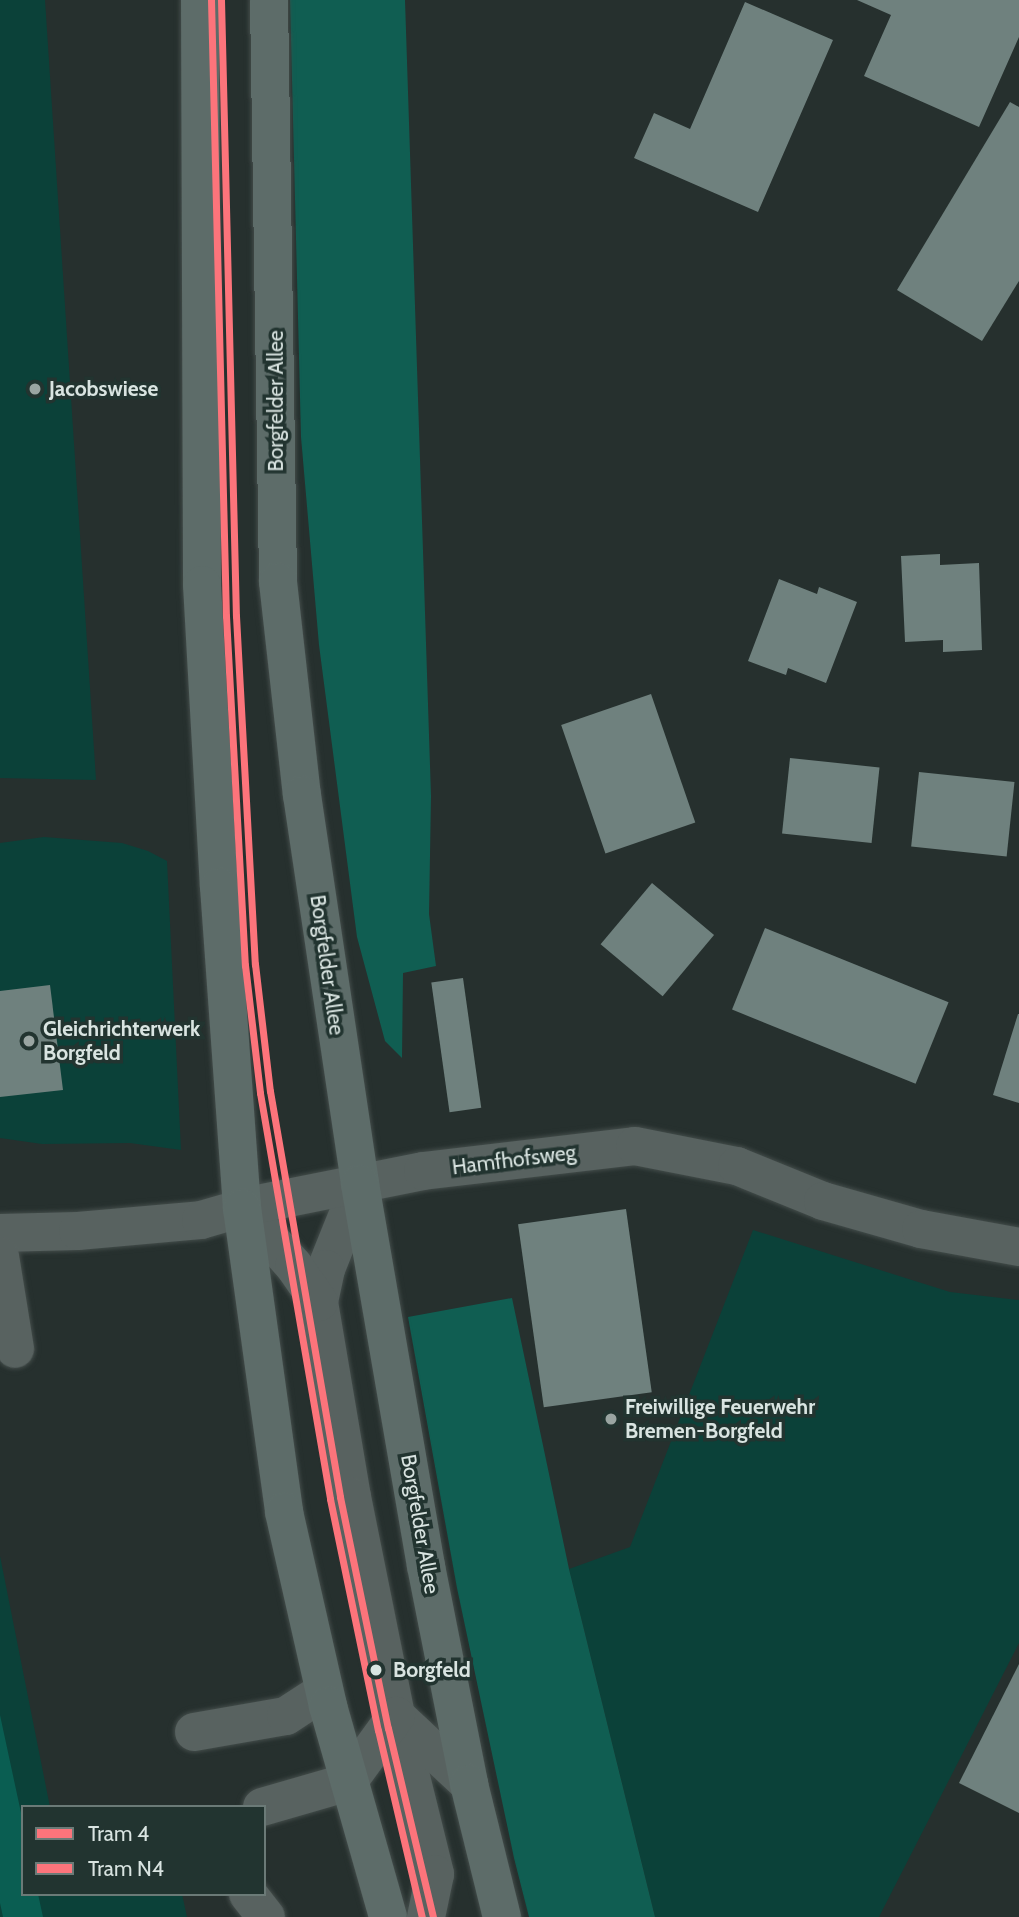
<!DOCTYPE html>
<html>
<head>
<meta charset="utf-8">
<style>
  body { margin:0 }
  #map { position:relative; width:1019px; height:1917px; overflow:hidden; background:#26302e; font-family:Cabin,sans-serif }
  div>[style] { position:absolute }
  .green>* { inset:0; background:#0b4139 }
  .forest>* { inset:0; background:#105e52 }
  .water>* { inset:0; background:#0a5e52 }
  .building>* { inset:0; background:#6f817e; transform-origin:0 0 }
  .roads { filter:drop-shadow(0 0 2px #434c4a) drop-shadow(0 0 2px #434c4a) }
  .minor>* { height:38px; margin:-19px; padding:0 19px; transform-origin:19px; border-radius:19px; background:#586260 }
  .major>* { height:38px; margin:-19px; padding:0 19px; transform-origin:19px; border-radius:19px; background:#5d6c69 }
  .tram-1>* { height:7px; margin:-3.5px; padding:0 3.5px; transform-origin:3.5px; border-radius:3.5px; background:#fc747b }
  .tram-2>* { height:7px; margin:-3.5px; padding:0 3.5px; transform-origin:3.5px; border-radius:3.5px; background:#fc747b }
  .dots>* { width:19px; height:19px; translate:-50% -50%; box-sizing:border-box; border:4px solid #223430; border-radius:50% }
  span { translate:-50% -50%; white-space:nowrap; text-align:center; line-height:1.15; -webkit-text-stroke:7px #223430; paint-order:stroke }
  .poi-label { font-size:21px; color:#d9e4e1; font-weight:700 }
  .left { translate:0 -50%; text-align:left }
  .street-label { font-size:21px; color:#d9e4e1 }
  .stop-label { font-size:21px; color:#d9e4e1; font-weight:700 }
  .legend { position:absolute; left:21px; top:1805px; width:245px; height:91px; box-sizing:border-box; background:#223430; border:2px solid #6b7a77; margin:0; padding:9px 12px; list-style:none; font-size:21px; color:#d9e4e1 }
  .legend li { display:flex; align-items:center; gap:14px; height:35px }
  .legend b { width:35px; border:2px solid #6b7a77 }
</style>
</head>
<body>
<div id="map">
  <div class="green">
    <i style="clip-path:polygon(0 0,45px 0,96px 780px,0 778px)"></i>
    <i style="clip-path:polygon(44px 837px,122px 843px,148px 851px,167px 861px,181px 1150px,130px 1143px,42px 1144px,0 1138px,0 843px)"></i>
    <i style="clip-path:polygon(753px 1230px,950px 1292px,1019px 1300px,1019px 1643px,879px 1917px,655px 1917px,569px 1569px,630px 1547px)"></i>
    <i style="clip-path:polygon(0 1556px,50px 1807px,23px 1807px,23px 1894px,182px 1894px,187px 1917px,0 1917px)"></i>
  </div>
  <div class="forest">
    <i style="clip-path:polygon(290px 0,405px 0,431px 796px,429px 914px,436px 966px,403px 973px,402px 1058px,385px 1041px,357px 937px,319px 645px,301px 437px)"></i>
    <i style="clip-path:polygon(512px 1298px,569px 1569px,655px 1917px,529px 1917px,514px 1858px,457px 1588px,408px 1317px)"></i>
  </div>
  <div class="water">
    <i style="clip-path:polygon(0 1715px,23px 1822px,23px 1894px,38px 1894px,43px 1917px,3px 1917px,0 1903px)"></i>
  </div>
  <div class="building">
    <i style="clip-path:polygon(857px 0,1019px 0,1019px 37px,979px 127px,864px 76px,891px 15px)"></i>
    <i style="clip-path:polygon(745px 2px,833px 40px,758px 212px,634px 158px,654px 113px,690px 129px)"></i>
    <i style="clip-path:polygon(1010px 102px,1019px 107px,1019px 281px,982px 341px,897px 290px)"></i>
    <i style="clip-path:polygon(940px 554px,940px 565px,979px 563px,982px 650px,943px 652px,943px 640px,905px 642px,901px 556px)"></i>
    <i style="clip-path:polygon(779px 579px,817px 594px,819px 587px,857px 602px,826px 683px,788px 668px,786px 675px,748px 661px)"></i>
    <i style="left:651px;top:694px;width:136px;height:95px;rotate:71deg"></i>
    <i style="left:790px;top:758px;width:90px;height:76px;rotate:6deg"></i>
    <i style="left:919px;top:772px;width:96px;height:75px;rotate:6deg"></i>
    <i style="left:652px;top:883px;width:81px;height:80px;rotate:40deg"></i>
    <i style="left:765px;top:928px;width:198px;height:88px;rotate:22deg"></i>
    <i style="left:463px;top:978px;width:131px;height:32px;rotate:82deg"></i>
    <i style="clip-path:polygon(50px 985px,63px 1090px,0 1097px,0 991px)"></i>
    <i style="clip-path:polygon(1018px 1014px,1019px 1014px,1019px 1103px,993px 1095px)"></i>
    <i style="left:626px;top:1209px;width:185px;height:109px;rotate:82deg"></i>
    <i style="clip-path:polygon(1019px 1664px,1019px 1813px,959px 1783px)"></i>
  </div>
  <div class="roads">
    <div class="minor">
      <i style="left:360px;top:1184px;width:92px;rotate:111.8deg"></i>
      <i style="left:326px;top:1269px;width:34px;rotate:102deg"></i>
      <i style="left:319px;top:1302px;width:198px;rotate:80.4deg"></i>
      <i style="left:352px;top:1497px;width:223px;rotate:78.6deg"></i>
      <i style="left:396px;top:1716px;width:163px;rotate:76.1deg"></i>
      <i style="left:435px;top:1874px;width:44px;rotate:101.8deg"></i>
      <i style="left:242px;top:1208px;width:78px;rotate:48.1deg"></i>
      <i style="left:294px;top:1266px;width:44px;rotate:55.2deg"></i>
      <i style="left:0;top:1233px;width:78px;rotate:-1.5deg"></i>
      <i style="left:78px;top:1231px;width:123px;rotate:-5.1deg"></i>
      <i style="left:201px;top:1220px;width:54px;rotate:-16.1deg"></i>
      <i style="left:253px;top:1205px;width:173px;rotate:-11.3deg"></i>
      <i style="left:423px;top:1171px;width:213px;rotate:-6.7deg"></i>
      <i style="left:635px;top:1146px;width:104px;rotate:11.1deg"></i>
      <i style="left:737px;top:1166px;width:93px;rotate:22.1deg"></i>
      <i style="left:823px;top:1201px;width:102px;rotate:15.9deg"></i>
      <i style="left:921px;top:1229px;width:100px;rotate:10.4deg"></i>
      <i style="left:0;top:1256px;width:94px;rotate:80.8deg"></i>
      <i style="left:396px;top:1716px;width:100px;rotate:43deg"></i>
      <i style="left:194px;top:1732px;width:93px;rotate:-9.9deg"></i>
      <i style="left:286px;top:1716px;width:45px;rotate:-33.3deg"></i>
      <i style="left:262px;top:1807px;width:90px;rotate:-16.2deg"></i>
      <i style="left:348px;top:1782px;width:82px;rotate:-54deg"></i>
      <i style="left:248px;top:1894px;width:29px;rotate:52deg"></i>
    </div>
    <div class="major">
      <i style="left:200px;top:0;width:585px;rotate:89.8deg"></i>
      <i style="left:202px;top:585px;width:302px;rotate:86.8deg"></i>
      <i style="left:219px;top:887px;width:322px;rotate:85.9deg"></i>
      <i style="left:242px;top:1208px;width:307px;rotate:82.1deg"></i>
      <i style="left:284px;top:1512px;width:199px;rotate:77.2deg"></i>
      <i style="left:328px;top:1706px;width:219px;rotate:74.1deg"></i>
      <i style="left:269px;top:0;width:582px;rotate:89.11deg"></i>
      <i style="left:278px;top:582px;width:214px;rotate:83.6deg"></i>
      <i style="left:302px;top:795px;width:393px;rotate:81.5deg"></i>
      <i style="left:360px;top:1184px;width:388px;rotate:80.2deg"></i>
      <i style="left:426px;top:1566px;width:222px;rotate:78.8deg"></i>
      <i style="left:469px;top:1784px;width:137px;rotate:76.1deg"></i>
    </div>
  </div>
  <div class="tram-1">
    <i style="left:221px;top:0;width:616px;rotate:88.61deg"></i>
    <i style="left:236px;top:616px;width:349px;rotate:86.9deg"></i>
    <i style="left:255px;top:964px;width:128px;rotate:83.3deg"></i>
    <i style="left:270px;top:1091px;width:412px;rotate:80.2deg"></i>
    <i style="left:340px;top:1497px;width:236px;rotate:78.3deg"></i>
    <i style="left:388px;top:1728px;width:194px;rotate:76.6deg"></i>
  </div>
  <div class="tram-2">
    <i style="left:211px;top:0;width:616px;rotate:88.61deg"></i>
    <i style="left:226px;top:616px;width:350px;rotate:86.9deg"></i>
    <i style="left:245px;top:965px;width:129px;rotate:83.3deg"></i>
    <i style="left:260px;top:1093px;width:412px;rotate:80.2deg"></i>
    <i style="left:330px;top:1499px;width:236px;rotate:78.3deg"></i>
    <i style="left:378px;top:1730px;width:192px;rotate:76.8deg"></i>
  </div>
  <div class="dots">
    <i style="left:35px;top:389px;background:#9aa5a2"></i>
    <i style="left:29px;top:1041px;background:#9aa5a2"></i>
    <i style="left:611px;top:1419px;background:#9aa5a2"></i>
    <i style="left:376px;top:1670px;background:#d9e4e1"></i>
  </div>
  <div class="poi-label">
    <span class="left" style="left:49px;top:389px">Jacobswiese</span>
    <span class="left" style="left:43px;top:1041px">Gleichrichterwerk<br>Borgfeld</span>
    <span class="left" style="left:625px;top:1419px">Freiwillige Feuerwehr<br>Bremen-Borgfeld</span>
  </div>
  <div class="street-label">
    <span style="left:276px;top:401px;rotate:-90deg">Borgfelder Allee</span>
    <span style="left:327px;top:965px;rotate:82deg">Borgfelder Allee</span>
    <span style="left:514px;top:1160px;rotate:-7deg">Hamfhofsweg</span>
    <span style="left:420px;top:1524px;rotate:80deg">Borgfelder Allee</span>
  </div>
  <div class="stop-label">
    <span class="left" style="left:393px;top:1670px">Borgfeld</span>
  </div>
  <ul class="legend">
  <li><b style="height:9px;background:#fc747b"></b>Tram 4</li>
  <li><b style="height:9px;background:#fc747b"></b>Tram N4</li>
  </ul>
</div>
</body>
</html>
